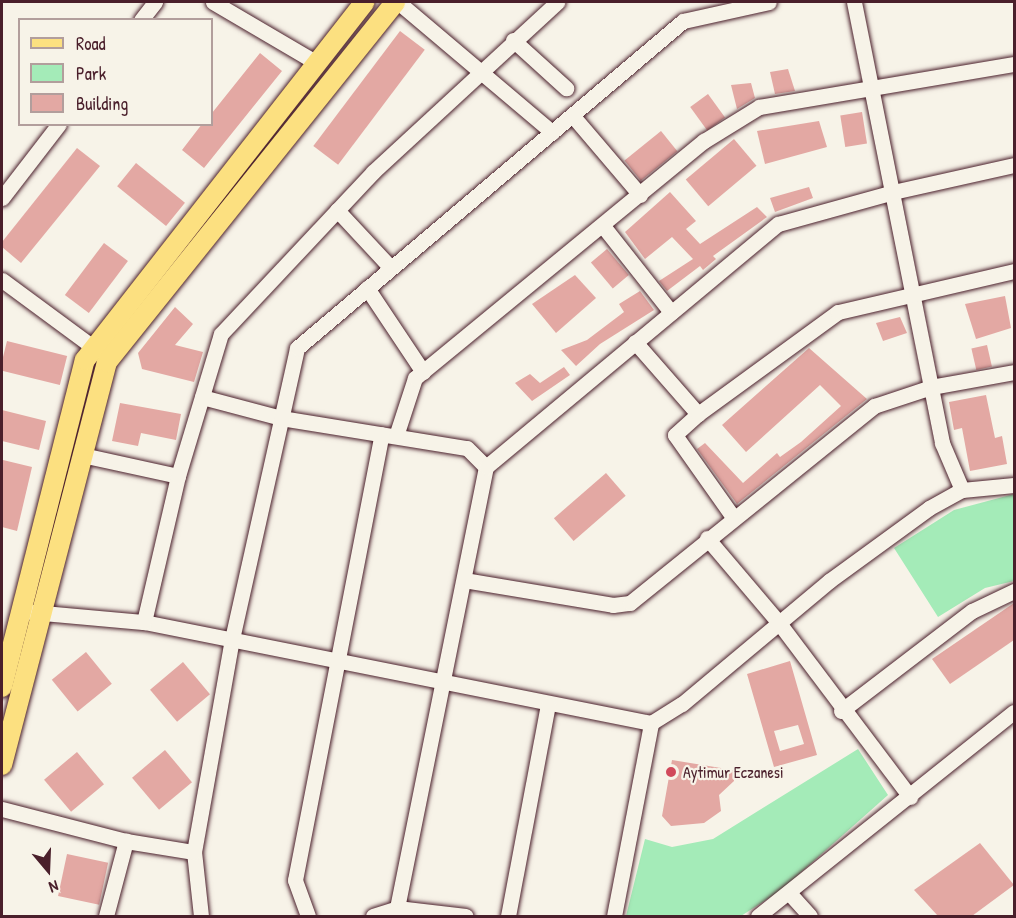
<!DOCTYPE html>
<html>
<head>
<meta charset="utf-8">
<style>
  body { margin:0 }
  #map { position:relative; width:1016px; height:918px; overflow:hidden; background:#f7f3e8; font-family:"Patrick Hand",sans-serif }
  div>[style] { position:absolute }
  .green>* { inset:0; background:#a4ebb8 }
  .building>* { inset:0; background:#e3a8a3; transform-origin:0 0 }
  .roads { filter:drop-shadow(0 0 2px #4a1f2b) drop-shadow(0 0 2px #4a1f2b) }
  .minor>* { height:15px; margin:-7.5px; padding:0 7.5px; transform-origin:7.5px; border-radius:7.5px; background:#f7f3e8 }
  .major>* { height:20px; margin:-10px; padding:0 10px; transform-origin:10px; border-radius:10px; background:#fce080 }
  .dots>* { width:16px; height:16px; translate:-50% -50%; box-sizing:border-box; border:3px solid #f7f3e8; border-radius:50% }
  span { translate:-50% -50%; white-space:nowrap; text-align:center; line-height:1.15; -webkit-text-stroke:4.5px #f7f3e8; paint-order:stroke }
  .poi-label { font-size:16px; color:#4a1f2b }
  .left { translate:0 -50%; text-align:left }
  .frame { position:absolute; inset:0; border:3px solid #4a1f2b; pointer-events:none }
  .legend { position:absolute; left:18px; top:18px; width:195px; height:108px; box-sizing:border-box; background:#f7f3e8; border:2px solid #b29e9c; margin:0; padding:8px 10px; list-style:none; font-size:18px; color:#4a1f2b }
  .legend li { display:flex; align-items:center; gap:12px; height:30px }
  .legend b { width:30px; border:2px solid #b29e9c }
  .north { position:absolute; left:18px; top:840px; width:60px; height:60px; -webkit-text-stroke:4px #f7f3e8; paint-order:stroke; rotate:161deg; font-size:16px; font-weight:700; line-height:24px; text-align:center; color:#4a1f2b }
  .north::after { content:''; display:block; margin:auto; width:21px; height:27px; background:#4a1f2b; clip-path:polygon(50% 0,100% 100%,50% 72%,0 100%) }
</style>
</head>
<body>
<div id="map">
  <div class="green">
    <i style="clip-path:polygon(1014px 494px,1014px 581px,985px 588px,938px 617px,894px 548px,954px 510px)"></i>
    <i style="clip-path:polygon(858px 749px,888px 795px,780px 891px,741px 916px,626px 916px,645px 839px,672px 847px,713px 839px)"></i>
  </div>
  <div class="building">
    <i style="left:400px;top:31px;width:31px;height:144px;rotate:37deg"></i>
    <i style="clip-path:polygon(260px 53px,282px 71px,204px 168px,182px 150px,202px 124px,212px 124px,212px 113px)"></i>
    <i style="clip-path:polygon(788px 69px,795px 91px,775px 94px,770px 72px)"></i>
    <i style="clip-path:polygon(751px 83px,755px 98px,737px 109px,731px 85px)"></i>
    <i style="left:708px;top:94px;width:29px;height:22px;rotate:54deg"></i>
    <i style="left:862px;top:112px;width:32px;height:22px;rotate:81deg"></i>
    <i style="clip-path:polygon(819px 121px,827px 147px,765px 164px,757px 131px)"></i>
    <i style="left:661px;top:131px;width:26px;height:47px;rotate:51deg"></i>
    <i style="left:734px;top:139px;width:35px;height:63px;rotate:50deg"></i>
    <i style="clip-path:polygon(77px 148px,100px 166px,21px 263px,2px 247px,2px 242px)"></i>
    <i style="left:136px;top:163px;width:63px;height:30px;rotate:39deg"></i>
    <i style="clip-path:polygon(809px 187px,813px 198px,775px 212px,770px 198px)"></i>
    <i style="clip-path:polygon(670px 192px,696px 221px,686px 229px,700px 244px,757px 207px,767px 217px,713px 256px,716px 259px,703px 270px,700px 266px,667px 291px,659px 281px,693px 259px,672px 237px,645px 259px,625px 232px)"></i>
    <i style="left:104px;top:243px;width:30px;height:65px;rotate:37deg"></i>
    <i style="left:607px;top:249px;width:34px;height:21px;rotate:50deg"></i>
    <i style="clip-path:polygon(575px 275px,596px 298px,556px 333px,532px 304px)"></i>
    <i style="clip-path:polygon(640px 291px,654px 310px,600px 344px,576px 366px,561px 350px,587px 340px,624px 312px,619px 304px)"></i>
    <i style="clip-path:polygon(1005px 296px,1011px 328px,976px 339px,965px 304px)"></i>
    <i style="clip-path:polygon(175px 307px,193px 324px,175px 345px,203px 352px,194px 382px,142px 369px,138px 353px)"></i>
    <i style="clip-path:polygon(900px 317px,907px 333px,883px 341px,876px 323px)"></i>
    <i style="left:7px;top:341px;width:62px;height:30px;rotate:14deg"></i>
    <i style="left:987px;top:345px;width:22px;height:16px;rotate:77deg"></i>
    <i style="clip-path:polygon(809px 348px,867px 399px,737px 504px,697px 449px,705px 443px,743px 483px,777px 453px,780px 457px,801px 442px,841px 406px,820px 385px,746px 452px,722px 425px)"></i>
    <i style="clip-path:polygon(564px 367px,570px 375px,532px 401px,515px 383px,530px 374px,540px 383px)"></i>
    <i style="clip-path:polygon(986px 395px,995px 438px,1002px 436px,1007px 464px,970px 471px,962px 428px,954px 430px,949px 402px)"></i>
    <i style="clip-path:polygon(120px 403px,181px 414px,176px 440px,141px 433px,138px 446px,112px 441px)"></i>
    <i style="clip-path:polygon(2px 410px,46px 421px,39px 450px,2px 441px)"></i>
    <i style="clip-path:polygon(3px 460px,32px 467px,17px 531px,2px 527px)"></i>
    <i style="left:606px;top:473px;width:30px;height:69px;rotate:49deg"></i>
    <i style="clip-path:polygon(1014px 603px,1014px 640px,950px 684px,932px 659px)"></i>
    <i style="left:86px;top:652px;width:41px;height:44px;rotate:51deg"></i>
    <i style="clip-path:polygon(evenodd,790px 661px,817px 755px,774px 767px,747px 674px,790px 661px,798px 725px,804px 744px,780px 751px,774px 731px,798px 725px)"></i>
    <i style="left:183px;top:662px;width:42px;height:43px;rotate:50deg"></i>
    <i style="left:165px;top:750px;width:42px;height:43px;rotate:50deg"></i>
    <i style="left:77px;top:752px;width:42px;height:43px;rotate:50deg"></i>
    <i style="clip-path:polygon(672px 760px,733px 770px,734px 781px,719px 795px,721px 811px,704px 823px,671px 826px,662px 816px)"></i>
    <i style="clip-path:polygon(980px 843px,1014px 885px,972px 916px,938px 916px,914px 890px)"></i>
    <i style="left:67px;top:854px;width:42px;height:43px;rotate:12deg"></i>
  </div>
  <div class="roads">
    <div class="minor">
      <i style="left:213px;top:2px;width:121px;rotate:30.4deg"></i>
      <i style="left:398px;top:2px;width:202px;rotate:40.2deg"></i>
      <i style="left:854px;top:2px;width:450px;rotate:78.7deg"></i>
      <i style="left:942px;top:443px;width:51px;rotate:66.9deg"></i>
      <i style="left:141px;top:20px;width:23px;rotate:-52deg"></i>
      <i style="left:513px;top:40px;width:72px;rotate:42.2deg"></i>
      <i style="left:572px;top:115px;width:105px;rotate:49.6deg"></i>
      <i style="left:2px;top:198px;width:93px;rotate:-52.4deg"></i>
      <i style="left:337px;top:210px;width:79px;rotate:47deg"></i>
      <i style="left:603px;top:226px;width:110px;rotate:51.7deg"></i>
      <i style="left:2px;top:280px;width:113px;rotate:36.4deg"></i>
      <i style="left:367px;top:288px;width:101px;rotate:56.3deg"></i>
      <i style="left:635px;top:342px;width:96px;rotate:48.8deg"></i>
      <i style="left:698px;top:414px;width:31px;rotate:138deg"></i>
      <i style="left:675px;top:435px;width:100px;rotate:54.7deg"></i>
      <i style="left:202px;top:397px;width:82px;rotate:14.9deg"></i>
      <i style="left:281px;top:418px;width:188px;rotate:9.2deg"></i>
      <i style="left:467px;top:448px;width:27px;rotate:45deg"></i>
      <i style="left:698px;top:414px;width:173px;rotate:-36.1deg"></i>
      <i style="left:838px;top:312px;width:181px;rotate:-13.1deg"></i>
      <i style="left:396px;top:436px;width:61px;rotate:-71.9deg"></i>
      <i style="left:415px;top:378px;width:374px;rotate:-39.4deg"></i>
      <i style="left:704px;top:141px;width:65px;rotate:-31.7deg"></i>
      <i style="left:759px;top:107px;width:259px;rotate:-9.6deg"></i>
      <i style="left:82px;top:455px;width:98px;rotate:12.3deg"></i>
      <i style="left:707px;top:538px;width:111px;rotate:49.7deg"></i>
      <i style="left:779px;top:623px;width:218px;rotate:53deg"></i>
      <i style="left:464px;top:580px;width:151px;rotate:9.5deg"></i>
      <i style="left:613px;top:605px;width:17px;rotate:-7deg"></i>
      <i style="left:630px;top:603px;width:314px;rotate:-38.9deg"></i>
      <i style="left:874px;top:406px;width:60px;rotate:-18.4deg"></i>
      <i style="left:931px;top:387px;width:84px;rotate:-10.2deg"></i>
      <i style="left:31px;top:612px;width:113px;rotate:5.1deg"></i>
      <i style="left:144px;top:622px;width:517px;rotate:11.27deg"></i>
      <i style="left:651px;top:723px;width:36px;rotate:-32deg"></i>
      <i style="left:682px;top:704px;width:192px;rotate:-39.9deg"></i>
      <i style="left:829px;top:581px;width:124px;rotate:-36.1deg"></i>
      <i style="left:929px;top:508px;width:38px;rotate:-29deg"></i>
      <i style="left:962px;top:490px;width:52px;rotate:-5.5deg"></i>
      <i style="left:144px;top:622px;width:150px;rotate:-76.9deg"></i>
      <i style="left:178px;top:476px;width:148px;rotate:-73.2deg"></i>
      <i style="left:221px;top:334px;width:222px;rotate:-46.8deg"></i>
      <i style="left:373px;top:172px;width:251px;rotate:-42.7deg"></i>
      <i style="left:841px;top:711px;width:165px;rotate:-37.4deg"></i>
      <i style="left:972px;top:611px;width:47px;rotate:-25.5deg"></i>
      <i style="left:2px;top:809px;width:128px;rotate:14.5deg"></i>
      <i style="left:126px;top:841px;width:69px;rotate:9.2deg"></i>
      <i style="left:791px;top:895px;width:28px;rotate:48deg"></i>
      <i style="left:397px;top:908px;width:69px;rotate:6.6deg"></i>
      <i style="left:106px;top:916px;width:78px;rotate:-75.1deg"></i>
      <i style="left:201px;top:916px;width:64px;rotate:-96.2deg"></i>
      <i style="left:194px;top:852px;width:216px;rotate:-79.9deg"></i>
      <i style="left:232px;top:639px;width:298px;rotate:-77.4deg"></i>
      <i style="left:297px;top:348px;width:506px;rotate:-40.27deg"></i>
      <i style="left:683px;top:21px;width:88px;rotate:-12.5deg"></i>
      <i style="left:308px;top:916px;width:38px;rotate:-110deg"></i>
      <i style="left:295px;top:880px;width:454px;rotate:-79deg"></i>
      <i style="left:373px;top:916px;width:25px;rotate:-18deg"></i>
      <i style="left:397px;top:908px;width:450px;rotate:-78.6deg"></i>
      <i style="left:486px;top:467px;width:380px;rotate:-39.8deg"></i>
      <i style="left:778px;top:224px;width:119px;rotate:-15.5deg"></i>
      <i style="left:893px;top:192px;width:124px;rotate:-12.6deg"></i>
      <i style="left:508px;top:916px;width:215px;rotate:-79.3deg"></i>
      <i style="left:614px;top:916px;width:197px;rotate:-79.1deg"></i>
      <i style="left:758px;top:916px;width:327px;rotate:-38.6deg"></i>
    </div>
    <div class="major">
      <i style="left:2px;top:687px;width:337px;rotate:-75.8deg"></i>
      <i style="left:85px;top:360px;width:454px;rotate:-52deg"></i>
      <i style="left:2px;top:765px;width:416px;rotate:-75.4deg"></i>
      <i style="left:107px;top:362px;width:461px;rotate:-51.3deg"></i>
    </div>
  </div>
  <div class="dots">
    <i style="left:671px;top:772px;background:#d1495b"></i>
  </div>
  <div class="poi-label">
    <span class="left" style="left:683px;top:772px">Aytimur Eczanesi</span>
  </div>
  <div class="frame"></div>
  <ul class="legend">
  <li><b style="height:8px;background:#fce080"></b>Road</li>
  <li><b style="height:16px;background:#a4ebb8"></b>Park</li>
  <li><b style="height:16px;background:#e3a8a3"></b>Building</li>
  </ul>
  <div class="north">N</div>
</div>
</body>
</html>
